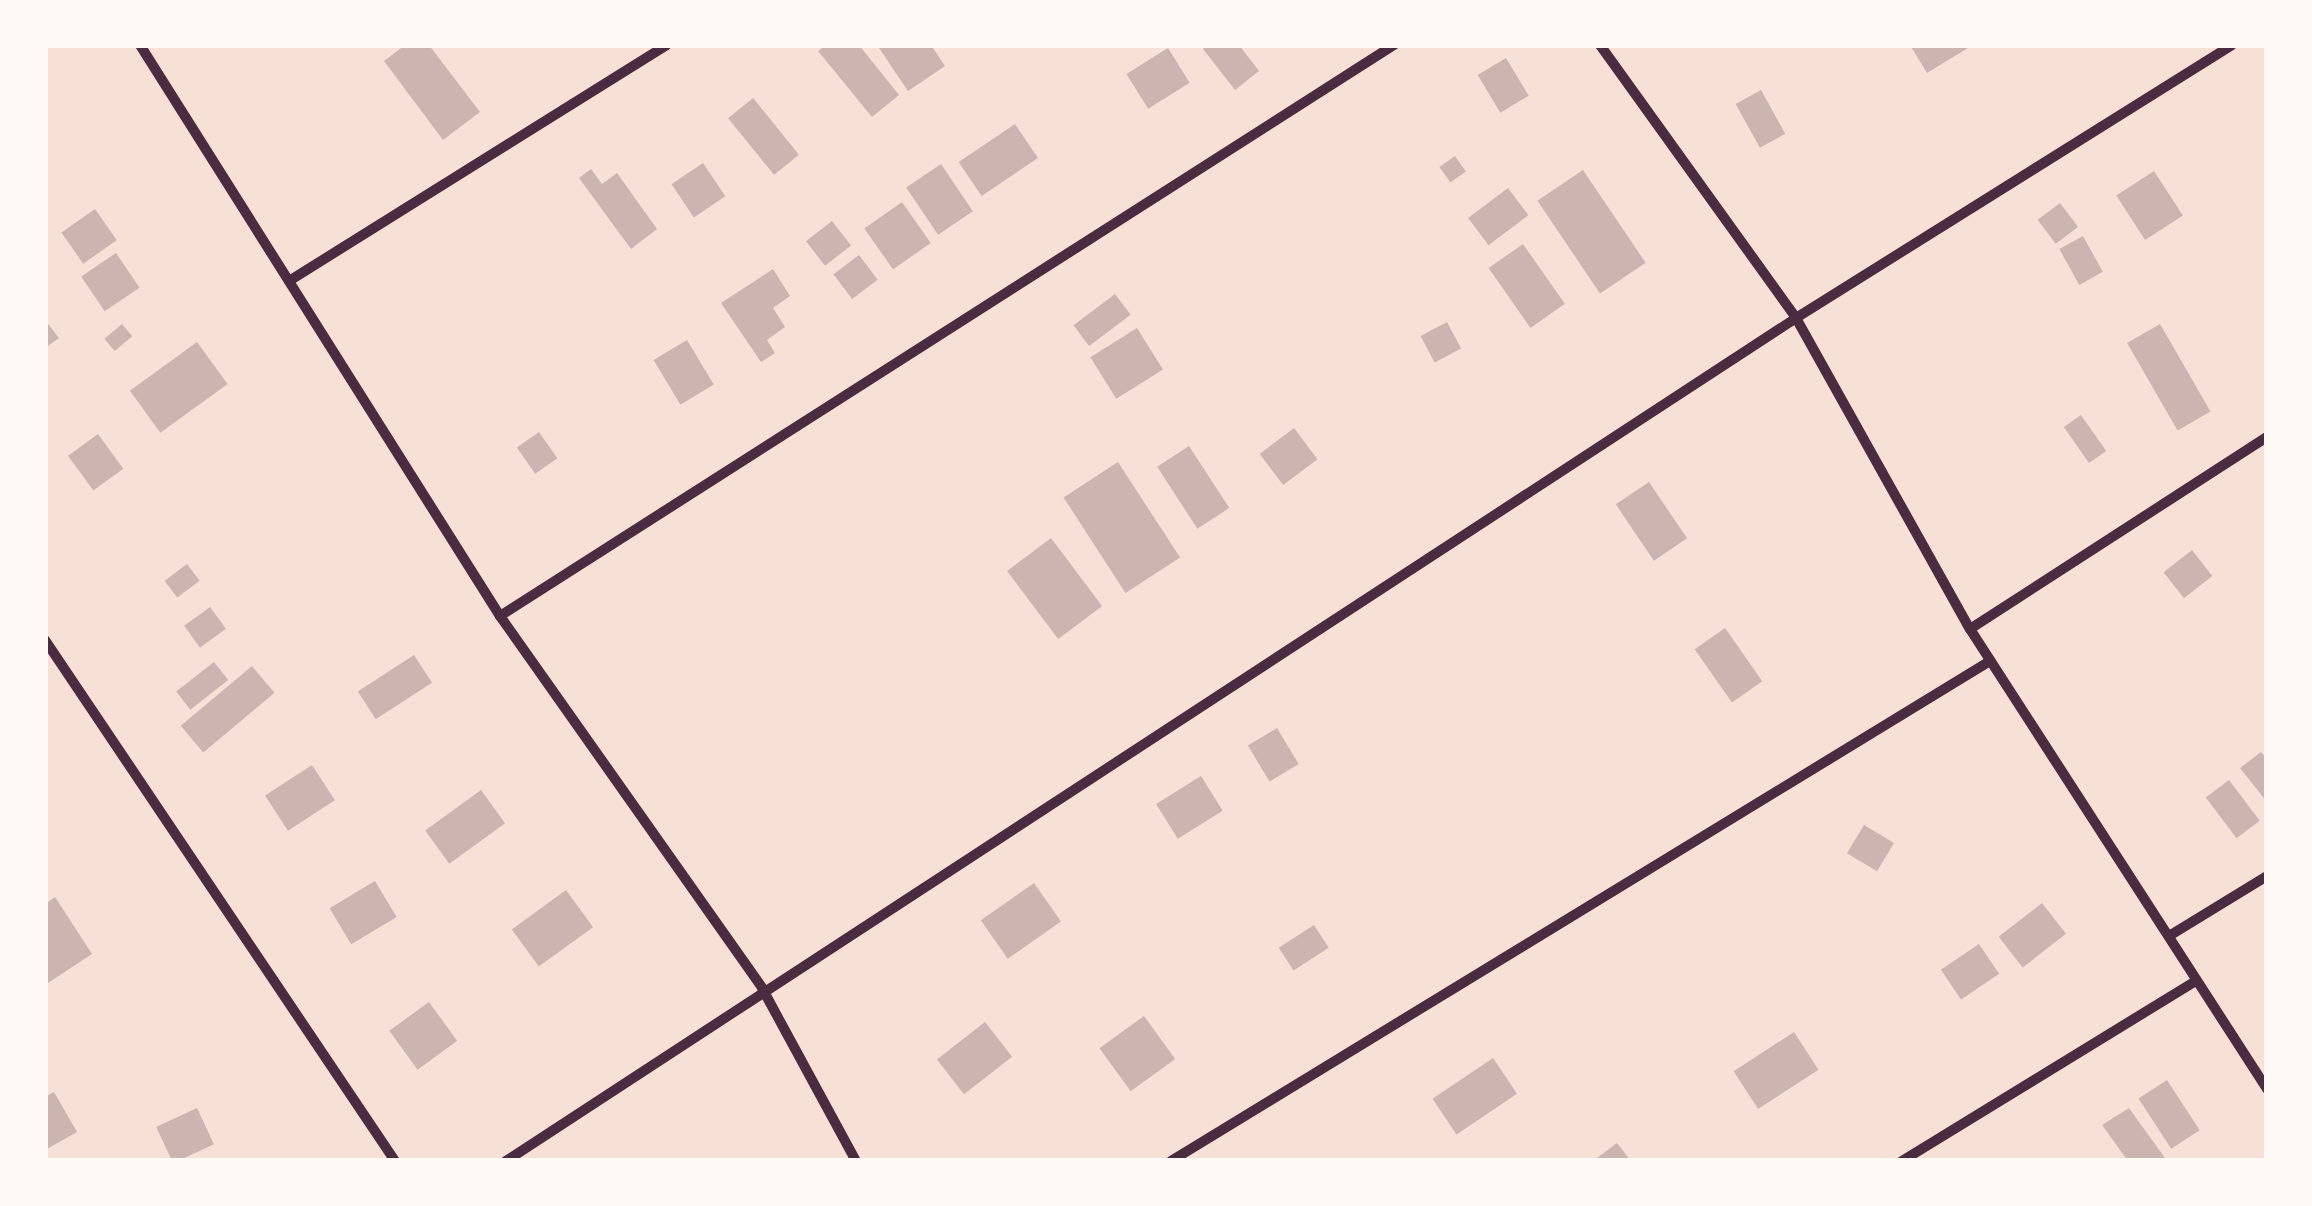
<!DOCTYPE html>
<html>
<head>
<meta charset="utf-8">
<style>
  body { margin:0 }
  #map { position:relative; width:2312px; height:1206px; overflow:hidden; background:#f7e1d7; font-family:"Public Sans",sans-serif }
  div>[style] { position:absolute }
  .building>* { inset:0; background:#ccb4b1; transform-origin:0 0 }
  .minor>* { height:10px; margin:-5px; padding:0 5px; transform-origin:5px; border-radius:5px; background:#4a2c40 }
  span { translate:-50% -50%; white-space:nowrap; text-align:center; line-height:1.15; -webkit-text-stroke:8px #fffaf5; paint-order:stroke }
  .frame { position:absolute; inset:0; border:48px solid #fffaf5; pointer-events:none }
</style>
</head>
<body>
<div id="map">
  <div class="building">
    <i style="clip-path:polygon(405px 45px,429px 45px,480px 112px,443px 140px,384px 61px)"></i>
    <i style="clip-path:polygon(826px 45px,859px 45px,899px 95px,872px 117px,818px 51px)"></i>
    <i style="clip-path:polygon(877px 45px,931px 45px,945px 66px,908px 91px)"></i>
    <i style="clip-path:polygon(1208px 45px,1239px 45px,1259px 71px,1235px 90px,1203px 49px)"></i>
    <i style="clip-path:polygon(1910px 45px,1973px 45px,1927px 73px)"></i>
    <i style="left:1168px;top:48px;width:41px;height:49px;rotate:58deg"></i>
    <i style="left:1506px;top:58px;width:44px;height:33px;rotate:59deg"></i>
    <i style="left:1761px;top:90px;width:50px;height:29px;rotate:61deg"></i>
    <i style="left:753px;top:98px;width:73px;height:32px;rotate:51deg"></i>
    <i style="left:1015px;top:124px;width:41px;height:68px;rotate:56deg"></i>
    <i style="left:1455px;top:156px;width:19px;height:19px;rotate:55deg"></i>
    <i style="left:703px;top:163px;width:40px;height:38px;rotate:56deg"></i>
    <i style="left:941px;top:164px;width:57px;height:42px;rotate:56deg"></i>
    <i style="clip-path:polygon(591px 169px,602px 184px,617px 173px,657px 229px,631px 249px,579px 178px)"></i>
    <i style="left:1583px;top:170px;width:112px;height:55px;rotate:56deg"></i>
    <i style="left:2154px;top:171px;width:53px;height:45px;rotate:57deg"></i>
    <i style="left:1508px;top:188px;width:34px;height:50px;rotate:53deg"></i>
    <i style="left:902px;top:202px;width:50px;height:46px;rotate:55deg"></i>
    <i style="left:2060px;top:203px;width:30px;height:28px;rotate:53deg"></i>
    <i style="left:95px;top:209px;width:38px;height:41px;rotate:55deg"></i>
    <i style="left:832px;top:221px;width:31px;height:33px;rotate:52deg"></i>
    <i style="left:2083px;top:236px;width:41px;height:27px;rotate:61deg"></i>
    <i style="left:1523px;top:244px;width:73px;height:42px;rotate:55deg"></i>
    <i style="left:116px;top:253px;width:42px;height:42px;rotate:56deg"></i>
    <i style="left:859px;top:255px;width:31px;height:32px;rotate:53deg"></i>
    <i style="clip-path:polygon(773px 269px,790px 296px,773px 308px,785px 327px,767px 340px,775px 353px,761px 362px,721px 303px)"></i>
    <i style="left:1115px;top:294px;width:26px;height:52px;rotate:53deg"></i>
    <i style="clip-path:polygon(45px 320px,59px 338px,45px 348px)"></i>
    <i style="left:1447px;top:322px;width:30px;height:30px;rotate:62deg"></i>
    <i style="left:122px;top:324px;width:16px;height:23px;rotate:50deg"></i>
    <i style="left:2160px;top:324px;width:101px;height:38px;rotate:60deg"></i>
    <i style="left:1137px;top:328px;width:49px;height:55px;rotate:58deg"></i>
    <i style="left:687px;top:340px;width:52px;height:39px;rotate:59deg"></i>
    <i style="left:197px;top:342px;width:52px;height:83px;rotate:54deg"></i>
    <i style="left:2081px;top:415px;width:44px;height:21px;rotate:55deg"></i>
    <i style="left:1294px;top:428px;width:39px;height:43px;rotate:53deg"></i>
    <i style="left:539px;top:432px;width:32px;height:27px;rotate:55deg"></i>
    <i style="left:98px;top:434px;width:43px;height:37px;rotate:54deg"></i>
    <i style="left:1189px;top:446px;width:74px;height:38px;rotate:57deg"></i>
    <i style="left:1118px;top:462px;width:114px;height:65px;rotate:57deg"></i>
    <i style="left:1649px;top:482px;width:68px;height:40px;rotate:56deg"></i>
    <i style="left:1051px;top:538px;width:85px;height:55px;rotate:53deg"></i>
    <i style="left:2192px;top:550px;width:33px;height:36px;rotate:52deg"></i>
    <i style="left:187px;top:564px;width:21px;height:28px;rotate:53deg"></i>
    <i style="left:210px;top:607px;width:27px;height:32px;rotate:54deg"></i>
    <i style="left:1725px;top:628px;width:65px;height:37px;rotate:55deg"></i>
    <i style="left:414px;top:655px;width:33px;height:67px;rotate:57deg"></i>
    <i style="left:214px;top:662px;width:23px;height:48px;rotate:52deg"></i>
    <i style="left:252px;top:666px;width:35px;height:93px;rotate:50deg"></i>
    <i style="left:1277px;top:728px;width:42px;height:34px;rotate:59deg"></i>
    <i style="clip-path:polygon(2261px 752px,2267px 759px,2267px 802px,2240px 768px)"></i>
    <i style="left:312px;top:765px;width:42px;height:56px;rotate:57deg"></i>
    <i style="left:1201px;top:776px;width:41px;height:53px;rotate:58deg"></i>
    <i style="left:2229px;top:780px;width:51px;height:29px;rotate:53deg"></i>
    <i style="left:481px;top:790px;width:41px;height:69px;rotate:54deg"></i>
    <i style="left:1864px;top:825px;width:35px;height:33px;rotate:31deg"></i>
    <i style="left:375px;top:881px;width:42px;height:53px;rotate:59deg"></i>
    <i style="left:1034px;top:883px;width:47px;height:65px;rotate:55deg"></i>
    <i style="left:566px;top:890px;width:46px;height:67px;rotate:54deg"></i>
    <i style="clip-path:polygon(55px 897px,92px 954px,45px 985px,45px 904px)"></i>
    <i style="left:2042px;top:903px;width:39px;height:55px;rotate:52deg"></i>
    <i style="left:1314px;top:925px;width:27px;height:42px;rotate:57deg"></i>
    <i style="left:1979px;top:944px;width:36px;height:46px;rotate:56deg"></i>
    <i style="left:429px;top:1002px;width:48px;height:49px;rotate:54deg"></i>
    <i style="left:1144px;top:1016px;width:53px;height:55px;rotate:54deg"></i>
    <i style="left:985px;top:1022px;width:44px;height:61px;rotate:52deg"></i>
    <i style="left:1794px;top:1032px;width:45px;height:72px;rotate:57deg"></i>
    <i style="left:1493px;top:1058px;width:43px;height:73px;rotate:56deg"></i>
    <i style="left:2167px;top:1080px;width:60px;height:34px;rotate:57deg"></i>
    <i style="clip-path:polygon(54px 1092px,77px 1132px,45px 1150px,45px 1097px)"></i>
    <i style="left:197px;top:1108px;width:40px;height:45px;rotate:65deg"></i>
    <i style="clip-path:polygon(2129px 1108px,2165px 1158px,2160px 1161px,2128px 1161px,2102px 1125px)"></i>
    <i style="clip-path:polygon(1617px 1143px,1631px 1161px,1593px 1161px)"></i>
  </div>
  <div class="minor">
    <i style="left:140px;top:45px;width:675px;rotate:57.77deg"></i>
    <i style="left:500px;top:616px;width:455px;rotate:54.8deg"></i>
    <i style="left:762px;top:988px;width:197px;rotate:61.5deg"></i>
    <i style="left:1600px;top:45px;width:336px;rotate:54.3deg"></i>
    <i style="left:1796px;top:318px;width:356px;rotate:60.8deg"></i>
    <i style="left:1970px;top:629px;width:548px;rotate:57.15deg"></i>
    <i style="left:289px;top:281px;width:445px;rotate:-32deg"></i>
    <i style="left:500px;top:616px;width:1061px;rotate:-32.57deg"></i>
    <i style="left:1970px;top:629px;width:354px;rotate:-32.9deg"></i>
    <i style="left:45px;top:640px;width:628px;rotate:56.11deg"></i>
    <i style="left:2169px;top:936px;width:115px;rotate:-31.5deg"></i>
    <i style="left:506px;top:1161px;width:1541px;rotate:-33.16deg"></i>
    <i style="left:1796px;top:318px;width:514px;rotate:-32.05deg"></i>
    <i style="left:1171px;top:1161px;width:960px;rotate:-31.4deg"></i>
    <i style="left:1902px;top:1161px;width:345px;rotate:-31.5deg"></i>
  </div>
  <div class="frame"></div>
</div>
</body>
</html>
